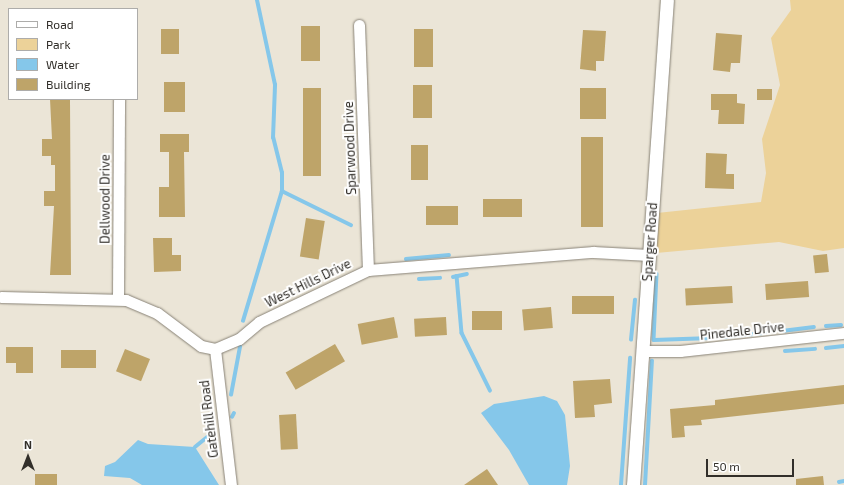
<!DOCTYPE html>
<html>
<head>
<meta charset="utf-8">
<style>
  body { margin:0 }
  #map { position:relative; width:844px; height:485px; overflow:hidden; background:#ebe5d7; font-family:"Exo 2",sans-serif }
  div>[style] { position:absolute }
  .green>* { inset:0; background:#ecd299 }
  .water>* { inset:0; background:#85c7ea }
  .stream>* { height:3.5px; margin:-1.75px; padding:0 1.75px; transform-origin:1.75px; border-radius:1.75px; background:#85c7ea }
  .building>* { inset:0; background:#bea469; transform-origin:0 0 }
  .roads { filter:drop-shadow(0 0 1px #888276) drop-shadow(0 0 1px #888276) }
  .minor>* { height:11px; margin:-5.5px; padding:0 5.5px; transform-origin:5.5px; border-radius:5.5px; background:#fff }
  .tertiary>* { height:13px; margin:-6.5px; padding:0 6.5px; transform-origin:6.5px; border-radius:6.5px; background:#fff }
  span { translate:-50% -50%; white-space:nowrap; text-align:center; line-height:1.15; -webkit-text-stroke:4px #fff; paint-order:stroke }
  .street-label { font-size:13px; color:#322f2a }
  .legend { position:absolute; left:8px; top:8px; width:130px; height:92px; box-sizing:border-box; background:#fff; border:1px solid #adacaa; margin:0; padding:5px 7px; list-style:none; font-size:12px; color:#322f2a }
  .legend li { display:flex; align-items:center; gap:8px; height:20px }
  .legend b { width:20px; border:1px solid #adacaa }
  .north { position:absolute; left:8px; top:437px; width:40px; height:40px; -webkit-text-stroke:3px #fff; paint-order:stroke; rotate:0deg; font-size:11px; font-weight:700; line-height:16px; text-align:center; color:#322f2a }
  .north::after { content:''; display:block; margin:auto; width:14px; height:18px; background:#322f2a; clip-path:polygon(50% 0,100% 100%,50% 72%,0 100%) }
  .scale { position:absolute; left:706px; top:459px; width:88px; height:18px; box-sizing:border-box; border:2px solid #322f2a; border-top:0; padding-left:5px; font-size:12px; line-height:14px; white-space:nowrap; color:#322f2a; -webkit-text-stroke:3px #fff; paint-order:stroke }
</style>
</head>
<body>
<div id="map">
  <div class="green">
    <i style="clip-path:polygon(790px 0,844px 0,844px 248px,823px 251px,779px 242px,656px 253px,657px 213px,761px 202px,766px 173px,762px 139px,780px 85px,771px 38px,791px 10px)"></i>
  </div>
  <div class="water">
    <i style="clip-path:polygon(544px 396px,557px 401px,565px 415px,570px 466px,567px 485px,529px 485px,509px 450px,481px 413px,494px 404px)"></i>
    <i style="clip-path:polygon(138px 440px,148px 444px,195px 447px,219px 485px,142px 485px,130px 478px,104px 476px,105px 466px,115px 462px)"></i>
  </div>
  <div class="stream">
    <i style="left:282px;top:191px;width:77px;rotate:26.2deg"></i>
    <i style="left:406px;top:259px;width:43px;rotate:-5.3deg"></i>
    <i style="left:657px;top:274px;width:66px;rotate:92.6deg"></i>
    <i style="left:654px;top:340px;width:58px;rotate:-2deg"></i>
    <i style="left:457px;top:276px;width:57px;rotate:85deg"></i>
    <i style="left:462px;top:333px;width:64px;rotate:63.8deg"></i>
    <i style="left:453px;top:277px;width:14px;rotate:-12deg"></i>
    <i style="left:419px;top:279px;width:21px;rotate:-3deg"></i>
    <i style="left:243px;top:321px;width:136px;rotate:-73.3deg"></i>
    <i style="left:282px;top:191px;width:18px;rotate:-90deg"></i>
    <i style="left:282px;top:173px;width:36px;rotate:-104deg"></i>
    <i style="left:273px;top:138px;width:53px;rotate:-87.8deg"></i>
    <i style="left:275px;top:85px;width:87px;rotate:-102deg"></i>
    <i style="left:826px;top:326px;width:15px;rotate:-4deg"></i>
    <i style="left:782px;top:331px;width:32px;rotate:-7deg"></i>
    <i style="left:724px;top:337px;width:41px;rotate:-5.6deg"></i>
    <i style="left:631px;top:340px;width:40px;rotate:-84.3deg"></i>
    <i style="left:826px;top:348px;width:18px;rotate:-6deg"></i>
    <i style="left:785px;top:351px;width:30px;rotate:-4deg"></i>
    <i style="left:231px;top:395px;width:49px;rotate:-79.4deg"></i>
    <i style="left:232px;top:417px;width:4px;rotate:-63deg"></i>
    <i style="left:195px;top:447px;width:22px;rotate:-39deg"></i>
    <i style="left:839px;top:482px;width:5px;rotate:-11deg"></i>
    <i style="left:621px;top:485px;width:127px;rotate:-85.9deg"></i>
    <i style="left:645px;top:485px;width:124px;rotate:-86.8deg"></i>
  </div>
  <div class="building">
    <i style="left:301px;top:26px;width:19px;height:35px"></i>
    <i style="left:161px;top:29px;width:18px;height:25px"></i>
    <i style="left:414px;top:29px;width:19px;height:38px"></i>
    <i style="clip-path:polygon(583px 30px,606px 31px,604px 61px,596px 61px,596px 71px,580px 69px)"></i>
    <i style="clip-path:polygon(716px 33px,742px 35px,740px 63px,731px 63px,730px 72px,713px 70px)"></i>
    <i style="left:164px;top:82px;width:21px;height:30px"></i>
    <i style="left:413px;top:85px;width:19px;height:33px"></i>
    <i style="left:303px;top:88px;width:18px;height:88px"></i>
    <i style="left:580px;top:88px;width:26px;height:31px"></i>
    <i style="left:757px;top:89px;width:15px;height:11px"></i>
    <i style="clip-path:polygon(711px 94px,737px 94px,737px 103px,745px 104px,744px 124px,718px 124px,719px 110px,711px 110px)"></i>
    <i style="clip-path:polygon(50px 99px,70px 99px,71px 275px,50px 275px,54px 206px,44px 206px,44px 191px,55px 191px,55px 165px,51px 165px,51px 156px,42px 156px,42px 139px,52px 139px)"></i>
    <i style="clip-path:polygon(160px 134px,189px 134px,189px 152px,184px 152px,185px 217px,159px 217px,159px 187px,169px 187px,169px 152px,160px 152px)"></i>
    <i style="left:581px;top:137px;width:22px;height:90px"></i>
    <i style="left:411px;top:145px;width:17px;height:35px"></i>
    <i style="clip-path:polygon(706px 153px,727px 154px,726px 174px,734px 174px,734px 189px,705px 188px)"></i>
    <i style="left:483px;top:199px;width:39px;height:18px"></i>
    <i style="left:426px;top:206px;width:32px;height:19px"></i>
    <i style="left:306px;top:218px;width:19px;height:39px;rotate:9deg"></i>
    <i style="clip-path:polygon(153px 238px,172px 238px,172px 255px,181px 255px,181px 271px,154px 272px)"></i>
    <i style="left:827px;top:254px;width:18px;height:14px;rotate:84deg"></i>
    <i style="left:808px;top:281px;width:16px;height:43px;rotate:86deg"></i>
    <i style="left:732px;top:286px;width:17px;height:47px;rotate:87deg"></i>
    <i style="left:572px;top:296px;width:42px;height:18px"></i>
    <i style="left:551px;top:307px;width:21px;height:29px;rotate:85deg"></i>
    <i style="left:502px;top:311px;width:19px;height:30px;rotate:90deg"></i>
    <i style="left:394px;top:317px;width:21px;height:37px;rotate:79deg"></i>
    <i style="left:446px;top:317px;width:18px;height:32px;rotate:87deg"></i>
    <i style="left:335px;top:344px;width:20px;height:57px;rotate:60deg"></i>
    <i style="clip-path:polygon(6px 347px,33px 347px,33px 373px,16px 373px,16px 363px,6px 363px)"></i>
    <i style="left:125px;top:349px;width:27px;height:24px;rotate:22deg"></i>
    <i style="left:61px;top:350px;width:35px;height:18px"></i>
    <i style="clip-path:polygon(610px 379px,612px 403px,594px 405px,595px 417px,575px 418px,573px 381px)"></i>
    <i style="clip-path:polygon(844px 385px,844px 404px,701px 420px,702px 425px,684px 426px,685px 437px,672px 438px,670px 409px,715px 405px,715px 400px)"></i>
    <i style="left:296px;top:414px;width:35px;height:17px;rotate:87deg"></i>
    <i style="clip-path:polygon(487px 469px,498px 485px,464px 485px)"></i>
    <i style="left:35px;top:474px;width:22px;height:11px"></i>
    <i style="clip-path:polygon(823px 476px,824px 485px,796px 485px,796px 479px)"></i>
  </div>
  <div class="roads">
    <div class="minor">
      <i style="left:359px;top:25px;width:245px;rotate:87.9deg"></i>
      <i style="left:1px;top:297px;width:125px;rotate:1.4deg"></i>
      <i style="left:126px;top:300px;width:34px;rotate:23deg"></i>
      <i style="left:157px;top:313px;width:55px;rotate:36.9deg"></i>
      <i style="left:201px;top:346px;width:14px;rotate:12deg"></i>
      <i style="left:215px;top:349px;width:26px;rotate:-23deg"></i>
      <i style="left:239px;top:339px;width:26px;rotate:-40deg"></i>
      <i style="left:259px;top:322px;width:121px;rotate:-25.5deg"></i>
      <i style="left:368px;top:270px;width:226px;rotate:-4.6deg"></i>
      <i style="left:593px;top:252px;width:56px;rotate:3.1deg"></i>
      <i style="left:118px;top:299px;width:200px;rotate:-89.7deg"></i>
      <i style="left:215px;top:349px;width:137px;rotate:83.3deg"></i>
      <i style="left:642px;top:351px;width:38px"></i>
      <i style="left:680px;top:351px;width:165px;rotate:-6.3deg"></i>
    </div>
    <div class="tertiary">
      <i style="left:633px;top:485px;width:486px;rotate:-86deg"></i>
    </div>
  </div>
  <div class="street-label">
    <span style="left:350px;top:148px;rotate:-92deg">Sparwood Drive</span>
    <span style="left:105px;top:199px;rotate:-90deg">Dellwood Drive</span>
    <span style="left:650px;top:242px;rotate:-86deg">Sparger Road</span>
    <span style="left:308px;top:283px;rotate:-26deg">West Hills Drive</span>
    <span style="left:742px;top:331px;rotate:-6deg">Pinedale Drive</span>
    <span style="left:209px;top:419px;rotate:-97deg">Gatehill Road</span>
  </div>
  <ul class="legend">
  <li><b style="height:5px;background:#fff"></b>Road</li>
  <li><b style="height:11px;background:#ecd299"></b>Park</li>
  <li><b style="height:11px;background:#85c7ea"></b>Water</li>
  <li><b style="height:11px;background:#bea469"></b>Building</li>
  </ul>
  <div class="north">N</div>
  <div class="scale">50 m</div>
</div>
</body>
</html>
